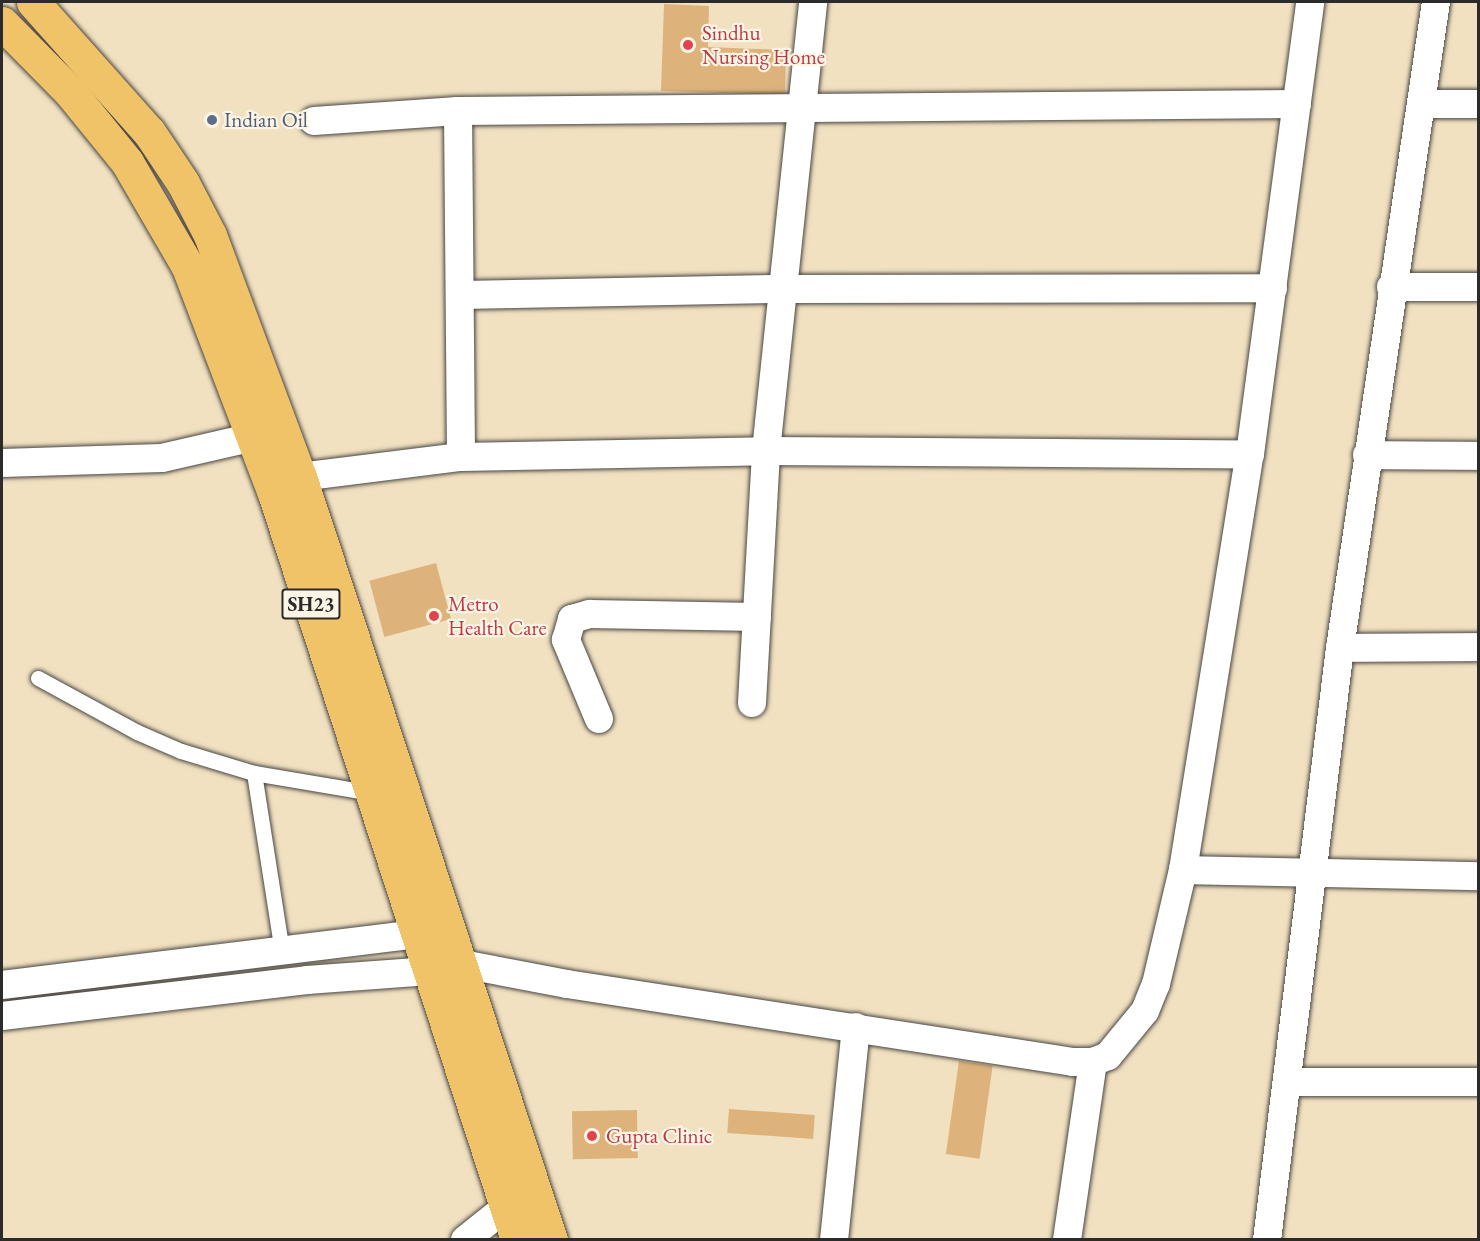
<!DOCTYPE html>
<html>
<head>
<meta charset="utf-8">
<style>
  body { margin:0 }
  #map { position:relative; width:1480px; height:1241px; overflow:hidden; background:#f1e1c1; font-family:"EB Garamond",serif }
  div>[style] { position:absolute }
  .building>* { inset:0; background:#ddb37b; transform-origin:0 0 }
  .roads { filter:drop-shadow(0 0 2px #494642) drop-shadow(0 0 2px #494642) }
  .lane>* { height:15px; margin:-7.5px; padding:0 7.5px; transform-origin:7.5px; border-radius:7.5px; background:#fff }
  .street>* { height:28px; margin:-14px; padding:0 14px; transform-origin:14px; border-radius:14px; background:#fff }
  .primary>* { height:33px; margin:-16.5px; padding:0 16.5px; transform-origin:16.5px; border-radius:16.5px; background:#f1c369 }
  .dots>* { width:16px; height:16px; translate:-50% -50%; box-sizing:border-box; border:3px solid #fcf5e5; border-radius:50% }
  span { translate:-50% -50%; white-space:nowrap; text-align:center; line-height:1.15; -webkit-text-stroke:4.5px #fcf5e5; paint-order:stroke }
  .shield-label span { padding:2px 4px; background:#fcf5e5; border:2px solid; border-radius:4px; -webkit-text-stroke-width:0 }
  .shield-label { font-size:20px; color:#2b2b2b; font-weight:700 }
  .health-label { font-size:21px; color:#be3a42 }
  .left { translate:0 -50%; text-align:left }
  .service-label { font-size:21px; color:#4e5e75 }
  .frame { position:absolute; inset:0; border:3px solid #2b2b2b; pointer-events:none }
</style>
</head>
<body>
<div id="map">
  <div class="building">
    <i style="clip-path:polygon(664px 4px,709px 6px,708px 47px,786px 50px,785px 95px,661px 91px)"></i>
    <i style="left:436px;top:563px;width:58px;height:69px;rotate:75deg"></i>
    <i style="left:959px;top:1061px;width:34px;height:94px;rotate:8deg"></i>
    <i style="left:729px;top:1109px;width:86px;height:24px;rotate:4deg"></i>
    <i style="left:637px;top:1110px;width:48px;height:65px;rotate:89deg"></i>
  </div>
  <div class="roads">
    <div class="lane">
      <i style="left:38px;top:678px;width:113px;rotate:28.6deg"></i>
      <i style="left:137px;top:732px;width:48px;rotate:23.4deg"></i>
      <i style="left:181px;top:751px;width:76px;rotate:16.8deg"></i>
      <i style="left:254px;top:773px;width:120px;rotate:9.6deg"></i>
      <i style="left:254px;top:773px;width:181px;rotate:81.1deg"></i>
    </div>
    <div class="street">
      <i style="left:1422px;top:104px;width:56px"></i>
      <i style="left:458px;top:111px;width:346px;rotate:89.5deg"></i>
      <i style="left:314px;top:121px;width:144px;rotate:-4deg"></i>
      <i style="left:458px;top:111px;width:839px;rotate:-0.48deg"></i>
      <i style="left:1391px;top:287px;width:87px"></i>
      <i style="left:462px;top:295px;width:323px;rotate:-1.1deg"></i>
      <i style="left:785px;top:289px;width:488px;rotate:-0.1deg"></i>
      <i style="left:1367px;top:455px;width:111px;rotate:0.5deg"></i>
      <i style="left:2px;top:463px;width:160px;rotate:-1.8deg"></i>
      <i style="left:162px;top:458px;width:94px;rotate:-12.9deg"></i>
      <i style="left:300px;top:477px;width:162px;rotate:-7.1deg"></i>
      <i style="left:461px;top:457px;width:305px;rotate:-1.1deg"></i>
      <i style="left:766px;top:451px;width:484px;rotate:0.4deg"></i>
      <i style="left:1340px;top:648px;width:138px;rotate:-0.4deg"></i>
      <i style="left:752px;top:703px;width:252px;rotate:-86.8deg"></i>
      <i style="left:766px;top:451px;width:451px;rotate:-84deg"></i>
      <i style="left:599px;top:719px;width:86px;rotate:-112.7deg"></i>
      <i style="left:566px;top:640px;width:22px;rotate:-74deg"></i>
      <i style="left:572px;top:619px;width:19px;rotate:-16deg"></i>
      <i style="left:590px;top:614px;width:167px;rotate:1deg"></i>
      <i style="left:1183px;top:870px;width:295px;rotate:1.2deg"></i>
      <i style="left:2px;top:985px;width:441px;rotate:-7deg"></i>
      <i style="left:2px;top:1016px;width:307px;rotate:-6.7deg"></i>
      <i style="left:307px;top:980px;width:123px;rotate:-4.2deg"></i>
      <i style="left:430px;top:971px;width:33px;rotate:-12deg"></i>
      <i style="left:462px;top:964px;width:107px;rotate:10.8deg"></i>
      <i style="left:567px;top:984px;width:512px;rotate:8.76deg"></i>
      <i style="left:1073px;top:1062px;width:20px"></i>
      <i style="left:1093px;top:1062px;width:16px;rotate:-22deg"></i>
      <i style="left:1108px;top:1056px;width:58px;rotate:-50.6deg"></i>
      <i style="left:1145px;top:1011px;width:29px;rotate:-68deg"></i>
      <i style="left:1156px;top:984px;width:117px;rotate:-76.7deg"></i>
      <i style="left:1183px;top:870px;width:421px;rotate:-80.9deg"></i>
      <i style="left:1250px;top:454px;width:456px;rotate:-82.4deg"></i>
      <i style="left:1287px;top:1082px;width:191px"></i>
      <i style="left:465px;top:1240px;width:53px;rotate:-38.8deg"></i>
      <i style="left:506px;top:1207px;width:22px;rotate:-18deg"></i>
      <i style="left:834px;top:1240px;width:214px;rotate:-84.1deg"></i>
      <i style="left:1067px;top:1240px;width:180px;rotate:-81.7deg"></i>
      <i style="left:1267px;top:1240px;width:596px;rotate:-82.97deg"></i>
      <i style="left:1340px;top:648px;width:653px;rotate:-81.55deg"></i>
    </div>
    <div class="primary">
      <i style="left:33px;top:2px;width:174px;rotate:48.3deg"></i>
      <i style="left:149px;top:132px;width:61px;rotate:56.3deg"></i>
      <i style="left:183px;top:183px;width:59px;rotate:62.6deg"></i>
      <i style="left:210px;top:235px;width:258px;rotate:69.6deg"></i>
      <i style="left:300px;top:477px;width:803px;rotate:71.79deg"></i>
      <i style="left:2px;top:23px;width:98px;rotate:45.4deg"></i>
      <i style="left:71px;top:93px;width:89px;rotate:50.9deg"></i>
      <i style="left:127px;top:162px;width:121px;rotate:59.8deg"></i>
      <i style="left:188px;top:267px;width:242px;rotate:69.2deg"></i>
      <i style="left:274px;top:493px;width:786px;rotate:71.98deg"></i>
    </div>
  </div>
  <div class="dots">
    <i style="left:688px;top:45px;background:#e0444e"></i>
    <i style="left:212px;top:120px;background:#5c6f8a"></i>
    <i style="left:434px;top:616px;background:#e0444e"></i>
    <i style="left:592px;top:1136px;background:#e0444e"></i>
  </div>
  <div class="shield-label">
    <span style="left:311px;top:604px">SH23</span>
  </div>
  <div class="health-label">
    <span class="left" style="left:702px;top:45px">Sindhu<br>Nursing Home</span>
    <span class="left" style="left:448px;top:616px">Metro<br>Health Care</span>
    <span class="left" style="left:606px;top:1136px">Gupta Clinic</span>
  </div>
  <div class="service-label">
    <span class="left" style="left:224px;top:120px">Indian Oil</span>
  </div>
  <div class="frame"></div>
</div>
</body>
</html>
